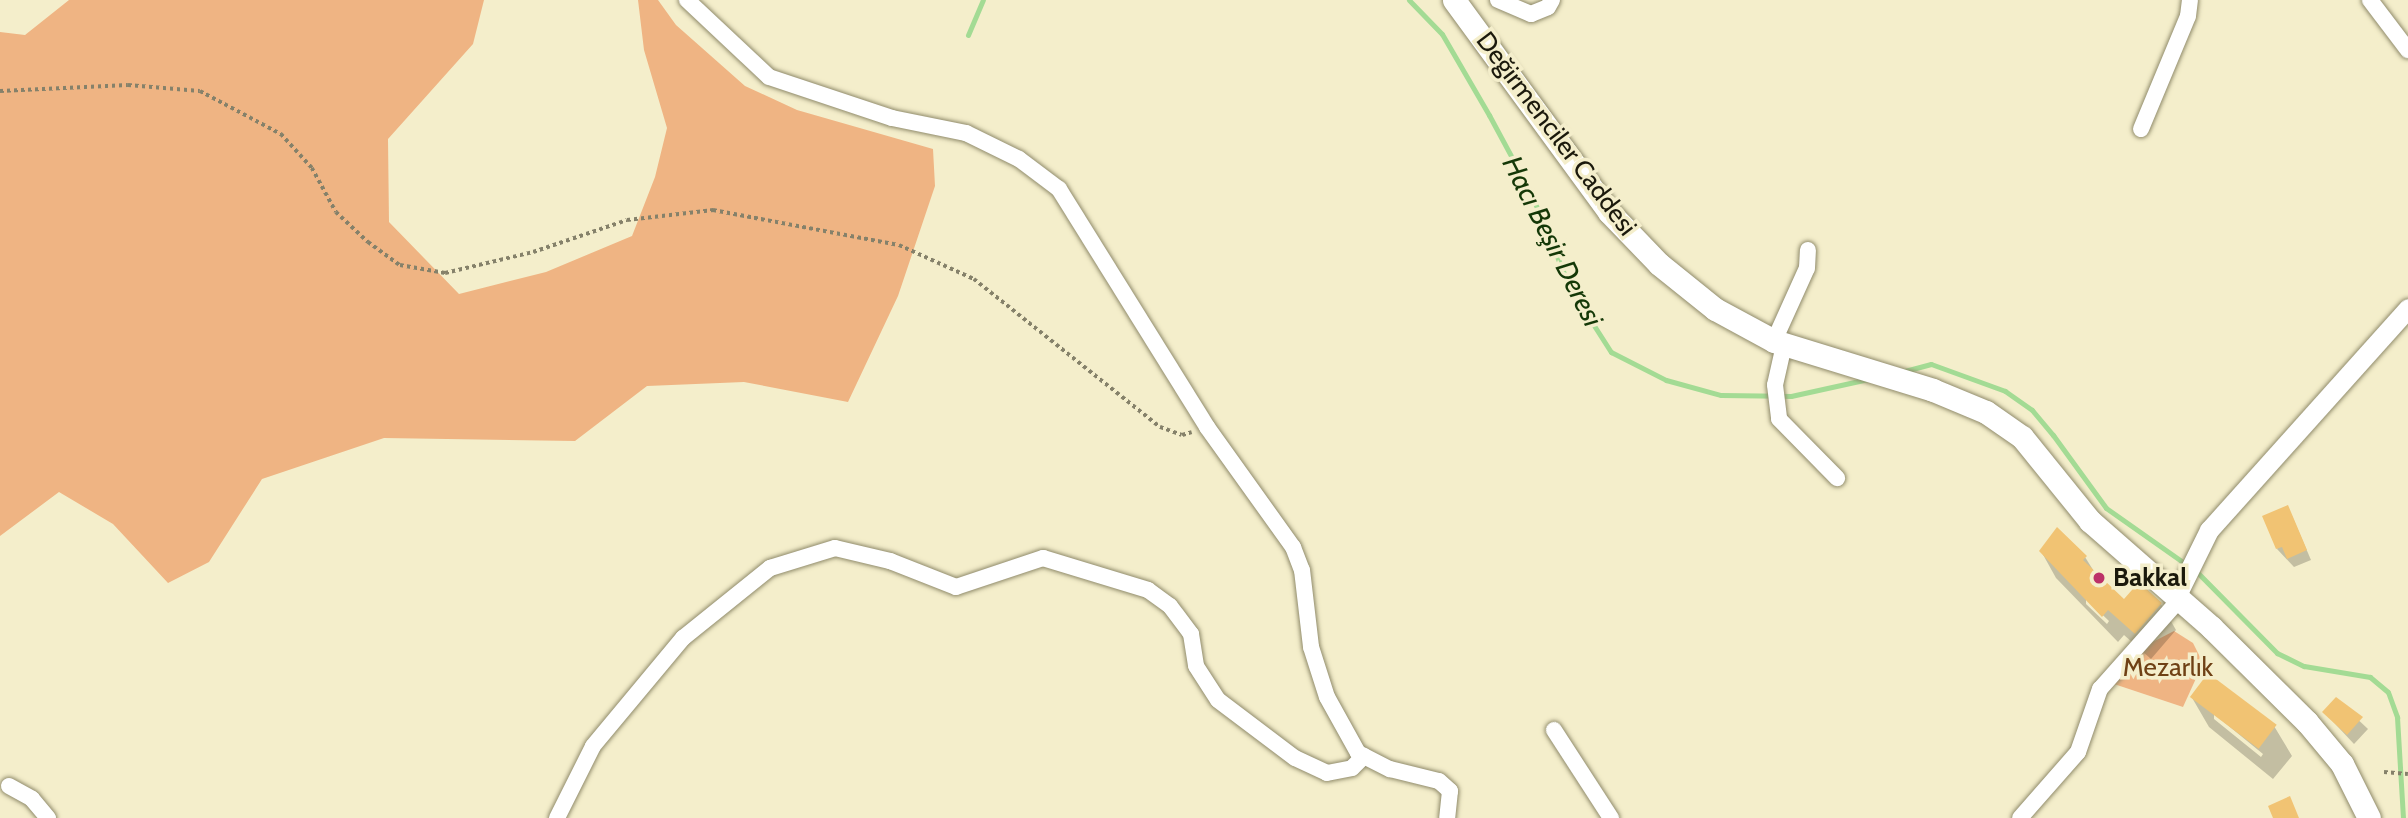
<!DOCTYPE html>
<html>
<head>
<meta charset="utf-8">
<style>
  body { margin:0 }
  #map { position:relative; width:2408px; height:818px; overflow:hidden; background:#f4eecb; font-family:Cabin,sans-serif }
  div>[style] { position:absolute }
  .green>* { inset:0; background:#efb483 }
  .shadow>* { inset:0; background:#0003 }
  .stream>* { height:5px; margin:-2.5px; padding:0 2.5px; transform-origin:2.5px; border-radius:2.5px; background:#a3db94 }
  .building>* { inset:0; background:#f1c373; transform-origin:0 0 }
  .path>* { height:3.5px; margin-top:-1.75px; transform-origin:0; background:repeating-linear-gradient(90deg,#85816a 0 3.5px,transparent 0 7px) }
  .roads { filter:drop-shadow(0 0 2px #908b6b) drop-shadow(0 0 2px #908b6b) }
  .minor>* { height:16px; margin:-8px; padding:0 8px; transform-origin:8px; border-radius:8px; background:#fff }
  .tertiary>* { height:19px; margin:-9.5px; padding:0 9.5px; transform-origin:9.5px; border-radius:9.5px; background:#fff }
  .secondary>* { height:23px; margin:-11.5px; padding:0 11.5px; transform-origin:11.5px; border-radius:11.5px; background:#fff }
  .dots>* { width:19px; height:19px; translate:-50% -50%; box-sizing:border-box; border:4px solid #f4eecb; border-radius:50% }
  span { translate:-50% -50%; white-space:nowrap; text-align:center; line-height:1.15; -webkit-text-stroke:7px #f4eecb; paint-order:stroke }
  .street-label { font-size:26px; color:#1b190c }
  .poi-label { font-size:26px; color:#1b190c; font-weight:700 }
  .left { translate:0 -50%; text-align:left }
  .park-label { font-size:26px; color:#6f4115 }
  .water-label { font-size:28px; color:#143807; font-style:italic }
</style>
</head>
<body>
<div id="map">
  <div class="green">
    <i style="clip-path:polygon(69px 0,484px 0,473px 44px,388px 139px,389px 222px,459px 294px,546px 272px,632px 236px,655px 177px,667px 128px,644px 50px,638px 0,658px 0,676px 25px,745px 86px,797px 110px,933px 149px,935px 186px,898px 296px,848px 402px,744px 382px,647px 386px,575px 441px,384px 438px,262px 479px,209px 562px,168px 583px,113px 524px,59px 492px,0 536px,0 32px,25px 35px)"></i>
    <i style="clip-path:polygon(2174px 631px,2193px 643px,2200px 657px,2198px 674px,2183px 707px,2111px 683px,2143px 647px)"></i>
  </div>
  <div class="shadow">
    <i style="clip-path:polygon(2292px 516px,2311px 560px,2294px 567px,2277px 549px)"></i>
    <i style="clip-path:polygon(evenodd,2041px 551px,2085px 557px,2095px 573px,2124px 601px,2161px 604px,2176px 630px,2151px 659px,2124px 635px,2118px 642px,2056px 578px,2041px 551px,2086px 599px,2109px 621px,2107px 624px,2086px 604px,2086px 599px)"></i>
    <i style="clip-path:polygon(evenodd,2191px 696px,2274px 726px,2292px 756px,2273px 779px,2209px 727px,2191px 696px,2214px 714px,2263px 754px,2261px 757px,2214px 719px,2214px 714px)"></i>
    <i style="clip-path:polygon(2336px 699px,2368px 729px,2354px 744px,2324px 712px)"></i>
  </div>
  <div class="stream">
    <i style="left:1409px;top:0;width:47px;rotate:45.9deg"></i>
    <i style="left:1442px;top:34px;width:94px;rotate:59.9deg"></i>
    <i style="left:1489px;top:115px;width:86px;rotate:61.7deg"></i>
    <i style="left:1530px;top:191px;width:105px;rotate:67.6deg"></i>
    <i style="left:1570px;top:288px;width:76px;rotate:57.4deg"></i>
    <i style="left:1611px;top:352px;width:62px;rotate:27deg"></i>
    <i style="left:1666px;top:380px;width:57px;rotate:15.3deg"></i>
    <i style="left:1721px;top:395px;width:70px;rotate:0.8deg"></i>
    <i style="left:1791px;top:396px;width:79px;rotate:-12.4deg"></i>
    <i style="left:968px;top:35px;width:38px;rotate:-67deg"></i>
    <i style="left:1901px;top:372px;width:31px;rotate:-15deg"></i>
    <i style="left:1931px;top:364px;width:79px;rotate:20deg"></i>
    <i style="left:2005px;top:391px;width:33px;rotate:35deg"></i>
    <i style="left:2032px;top:410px;width:33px;rotate:50deg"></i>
    <i style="left:2053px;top:435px;width:90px;rotate:54deg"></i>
    <i style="left:2106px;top:508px;width:99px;rotate:35.1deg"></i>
    <i style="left:2195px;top:570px;width:117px;rotate:45.3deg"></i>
    <i style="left:2277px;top:653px;width:30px;rotate:26deg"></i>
    <i style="left:2304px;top:666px;width:67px;rotate:9.5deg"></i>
    <i style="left:2370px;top:677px;width:23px;rotate:40deg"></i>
    <i style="left:2388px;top:692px;width:27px;rotate:70deg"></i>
    <i style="left:2397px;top:717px;width:101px;rotate:86.6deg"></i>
  </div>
  <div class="building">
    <i style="clip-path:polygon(2288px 505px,2307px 550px,2287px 559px,2282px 547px,2276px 549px,2262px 516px)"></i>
    <i style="clip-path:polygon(2057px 527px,2087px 556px,2083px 560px,2124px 599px,2139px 582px,2162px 603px,2135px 634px,2108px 610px,2102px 617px,2039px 551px)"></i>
    <i style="left:2208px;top:673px;width:86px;height:30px;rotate:37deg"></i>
    <i style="clip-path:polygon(2336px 697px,2363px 717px,2347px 735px,2322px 712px)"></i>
    <i style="clip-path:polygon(2290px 796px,2299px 818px,2273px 818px,2268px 806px)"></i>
  </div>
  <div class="path">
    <i style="left:0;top:91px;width:128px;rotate:-2.7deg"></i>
    <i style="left:128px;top:85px;width:72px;rotate:4.8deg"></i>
    <i style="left:200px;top:91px;width:92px;rotate:28deg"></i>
    <i style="left:281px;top:134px;width:46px;rotate:47.6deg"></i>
    <i style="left:312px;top:168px;width:50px;rotate:61.4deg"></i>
    <i style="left:336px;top:212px;width:44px;rotate:43.2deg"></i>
    <i style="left:368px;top:242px;width:39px;rotate:36deg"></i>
    <i style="left:400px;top:265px;width:46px;rotate:10.1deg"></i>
    <i style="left:445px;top:273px;width:90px;rotate:-13.4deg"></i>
    <i style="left:533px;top:252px;width:99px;rotate:-18.8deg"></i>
    <i style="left:627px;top:220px;width:87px;rotate:-6.6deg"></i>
    <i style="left:713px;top:210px;width:189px;rotate:10.7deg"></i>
    <i style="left:899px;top:245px;width:82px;rotate:24.4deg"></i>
    <i style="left:974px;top:279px;width:238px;rotate:38.5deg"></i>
    <i style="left:1160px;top:427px;width:23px;rotate:20deg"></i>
    <i style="left:1182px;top:435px;width:10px;rotate:-17deg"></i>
    <i style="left:2384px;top:772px;width:24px;rotate:5deg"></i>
  </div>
  <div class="roads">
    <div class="minor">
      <i style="left:687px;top:0;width:112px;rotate:43.2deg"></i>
      <i style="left:769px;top:77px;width:130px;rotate:18.4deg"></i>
      <i style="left:892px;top:118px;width:76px;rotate:11.5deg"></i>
      <i style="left:966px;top:133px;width:59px;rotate:26.1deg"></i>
      <i style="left:1019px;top:159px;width:50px;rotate:36.9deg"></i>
      <i style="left:1059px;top:189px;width:280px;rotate:58.1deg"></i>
      <i style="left:1207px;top:427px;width:148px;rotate:54.4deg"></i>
      <i style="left:1293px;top:547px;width:25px;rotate:69deg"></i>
      <i style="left:1302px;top:570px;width:78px;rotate:83.3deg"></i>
      <i style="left:1311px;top:647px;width:52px;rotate:72.3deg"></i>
      <i style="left:1327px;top:697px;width:64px;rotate:61deg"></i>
      <i style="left:1358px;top:753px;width:36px;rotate:27deg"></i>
      <i style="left:1390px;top:769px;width:50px;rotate:13.8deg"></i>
      <i style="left:1439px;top:781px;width:15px;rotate:42deg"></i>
      <i style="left:1450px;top:791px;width:27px;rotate:96deg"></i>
      <i style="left:1498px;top:0;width:36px;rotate:23deg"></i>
      <i style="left:1531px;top:14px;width:18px;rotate:-22deg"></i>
      <i style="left:1548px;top:7px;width:8px;rotate:-60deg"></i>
      <i style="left:2370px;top:0;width:63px;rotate:52.8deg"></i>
      <i style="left:2141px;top:129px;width:122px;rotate:-67.4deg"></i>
      <i style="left:2188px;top:16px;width:16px;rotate:-83deg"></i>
      <i style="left:1774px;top:341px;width:80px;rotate:-65.7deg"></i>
      <i style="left:1807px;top:268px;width:18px;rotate:-87deg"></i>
      <i style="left:1784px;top:345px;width:41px;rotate:102.7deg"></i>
      <i style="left:1775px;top:385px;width:34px;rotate:83deg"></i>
      <i style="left:1779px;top:419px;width:83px;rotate:45.5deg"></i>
      <i style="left:1554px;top:730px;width:105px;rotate:57.1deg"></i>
      <i style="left:9px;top:786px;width:26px;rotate:29deg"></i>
      <i style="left:32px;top:799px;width:25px;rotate:50deg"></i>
      <i style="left:557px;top:818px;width:80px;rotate:-63.4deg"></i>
      <i style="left:593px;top:746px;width:141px;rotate:-50.2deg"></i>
      <i style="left:683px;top:638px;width:112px;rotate:-38.8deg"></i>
      <i style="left:770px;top:568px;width:68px;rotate:-17.1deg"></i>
      <i style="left:835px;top:548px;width:57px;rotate:13.3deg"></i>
      <i style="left:890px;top:561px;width:71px;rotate:21.5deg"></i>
      <i style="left:956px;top:587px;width:92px;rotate:-18.4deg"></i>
      <i style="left:1043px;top:558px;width:110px;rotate:16.9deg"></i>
      <i style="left:1148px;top:590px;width:27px;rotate:36deg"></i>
      <i style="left:1170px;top:606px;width:35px;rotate:53deg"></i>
      <i style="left:1191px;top:634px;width:32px;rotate:81deg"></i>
      <i style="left:1196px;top:666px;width:40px;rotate:57.1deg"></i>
      <i style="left:1218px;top:700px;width:96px;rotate:37deg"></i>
      <i style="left:1295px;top:758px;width:35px;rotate:25deg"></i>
      <i style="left:1327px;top:773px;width:25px;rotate:-11deg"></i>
      <i style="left:1352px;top:768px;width:17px;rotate:-45deg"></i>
      <i style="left:2020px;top:818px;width:88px;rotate:-48.7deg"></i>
      <i style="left:2078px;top:752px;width:67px;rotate:-70.8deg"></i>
      <i style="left:2100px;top:689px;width:119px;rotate:-48.4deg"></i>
    </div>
    <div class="tertiary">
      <i style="left:2176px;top:597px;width:75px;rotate:-63.8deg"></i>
      <i style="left:2209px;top:530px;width:298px;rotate:-48.1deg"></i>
    </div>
    <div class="secondary">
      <i style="left:1454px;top:0;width:263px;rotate:53.8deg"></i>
      <i style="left:1609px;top:212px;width:72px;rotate:46.1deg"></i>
      <i style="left:1659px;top:264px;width:72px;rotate:38.8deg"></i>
      <i style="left:1715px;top:309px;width:67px;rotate:28.5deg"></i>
      <i style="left:1774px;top:341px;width:166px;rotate:17.1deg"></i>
      <i style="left:1933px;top:390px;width:57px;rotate:22.5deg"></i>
      <i style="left:1986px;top:412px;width:44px;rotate:34.8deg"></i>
      <i style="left:2022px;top:437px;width:108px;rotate:51deg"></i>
      <i style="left:2090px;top:521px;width:161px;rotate:41.2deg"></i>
      <i style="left:2211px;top:627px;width:135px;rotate:44.7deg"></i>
      <i style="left:2307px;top:722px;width:55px;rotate:50.2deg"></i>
      <i style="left:2342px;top:764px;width:60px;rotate:63.4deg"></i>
    </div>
  </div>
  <div class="dots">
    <i style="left:2099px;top:578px;background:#bc3168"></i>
  </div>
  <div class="street-label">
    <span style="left:1556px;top:134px;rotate:53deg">Değirmenciler Caddesi</span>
  </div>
  <div class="poi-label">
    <span class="left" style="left:2113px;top:578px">Bakkal</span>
  </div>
  <div class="park-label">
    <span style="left:2168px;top:668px">Mezarlık</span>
  </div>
  <div class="water-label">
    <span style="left:1553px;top:241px;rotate:63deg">Hacı Beşir Deresi</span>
  </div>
</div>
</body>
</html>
